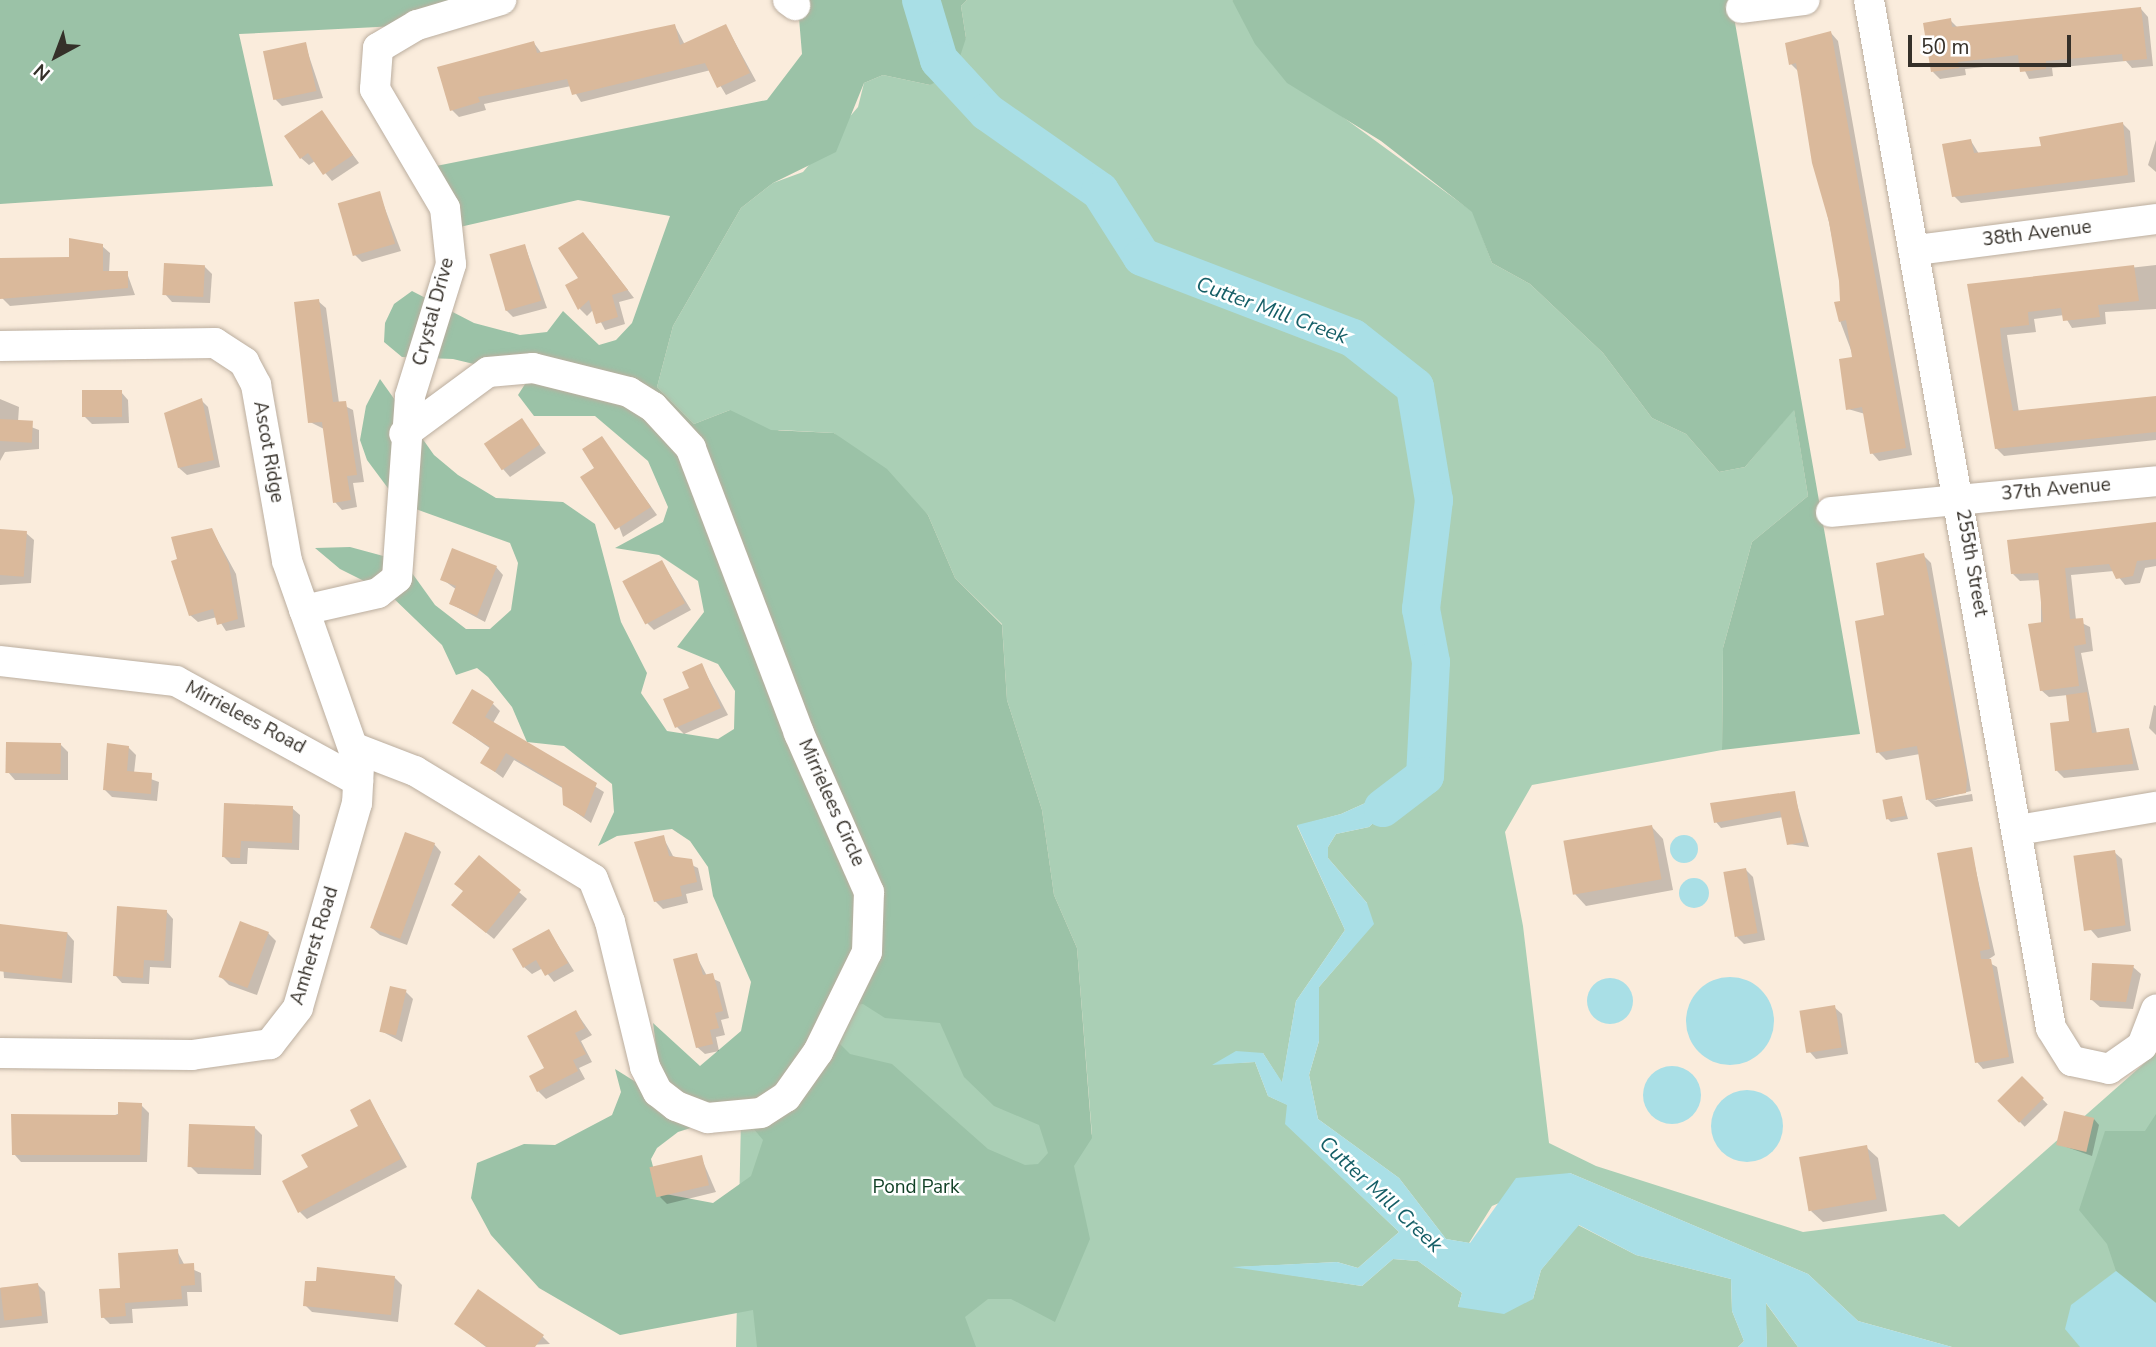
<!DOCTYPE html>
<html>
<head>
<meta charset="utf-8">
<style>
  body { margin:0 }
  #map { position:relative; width:2156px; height:1347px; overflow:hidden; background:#faecdc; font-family:"Nunito Sans",sans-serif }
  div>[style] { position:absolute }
  .green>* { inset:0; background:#aacfb5 }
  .forest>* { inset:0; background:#9bc2a7 }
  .water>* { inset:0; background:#a9dfe6 }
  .round { border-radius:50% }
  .shadow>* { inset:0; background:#0003; transform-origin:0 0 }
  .river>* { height:38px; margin:-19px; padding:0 19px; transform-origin:19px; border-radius:19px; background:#a9dfe6 }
  .building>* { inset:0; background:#dab99b; transform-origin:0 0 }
  .roads { filter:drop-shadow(0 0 2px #bbae9f) drop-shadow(0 0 2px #bbae9f) }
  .minor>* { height:30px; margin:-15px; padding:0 15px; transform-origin:15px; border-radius:15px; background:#fff }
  span { translate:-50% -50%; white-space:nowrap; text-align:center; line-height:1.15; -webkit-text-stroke:5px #fff; paint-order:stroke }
  .street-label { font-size:19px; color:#353029 }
  .park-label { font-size:19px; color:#0f3f24 }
  .water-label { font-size:21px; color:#155e66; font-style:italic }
  .north { position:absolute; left:21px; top:21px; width:70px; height:70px; -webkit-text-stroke:5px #fff; paint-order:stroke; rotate:221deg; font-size:19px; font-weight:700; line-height:28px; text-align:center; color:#353029 }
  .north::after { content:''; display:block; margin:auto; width:24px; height:32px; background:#353029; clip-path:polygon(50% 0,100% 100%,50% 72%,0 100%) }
  .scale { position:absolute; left:1908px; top:35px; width:163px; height:32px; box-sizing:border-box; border:4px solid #353029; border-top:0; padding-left:9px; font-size:21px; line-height:24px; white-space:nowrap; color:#353029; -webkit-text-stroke:5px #fff; paint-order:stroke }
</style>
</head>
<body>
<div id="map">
  <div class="green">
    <i style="clip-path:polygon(967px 0,1232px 0,1336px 112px,1473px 212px,1492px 263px,1530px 284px,1603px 353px,1652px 418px,1686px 434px,1719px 472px,1745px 467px,1794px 409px,1808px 496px,1752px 542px,1723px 648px,1722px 750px,1532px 785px,1505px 832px,1523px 926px,1549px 1143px,1596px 1166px,1803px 1232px,1944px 1214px,1959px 1227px,2156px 1053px,2156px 1347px,1952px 1347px,1858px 1321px,1808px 1274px,1570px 1173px,1492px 1206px,1469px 1243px,1446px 1239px,1399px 1178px,1318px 1119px,1309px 1075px,1319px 1041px,1319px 987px,1351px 950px,1367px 903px,1328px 858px,1328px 847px,1336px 834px,1369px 827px,1423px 777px,1341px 814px,1297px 826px,1345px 930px,1296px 1001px,1282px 1083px,1263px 1053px,1215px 1064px,1255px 1062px,1268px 1096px,1288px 1105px,1286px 1124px,1399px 1232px,1358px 1268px,1337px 1262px,1239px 1267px,1362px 1286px,1393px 1259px,1418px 1261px,1462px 1293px,1458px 1307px,1533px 1299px,1541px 1270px,1578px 1225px,1636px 1255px,1731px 1279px,1732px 1311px,1744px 1341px,1738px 1347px,736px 1347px,741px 1119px,867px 952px,1092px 1135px,1077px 948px,1054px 895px,1042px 810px,1007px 700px,1002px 624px,955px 578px,928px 515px,834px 433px,779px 430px,723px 466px,730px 410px,694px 424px,657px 387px,673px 326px,741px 208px,773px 183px,803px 172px,858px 107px,864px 83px,883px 75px,930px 85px,966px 38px,961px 6px)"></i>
    <i style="clip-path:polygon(1765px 1302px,1798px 1347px,1767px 1347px)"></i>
  </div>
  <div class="forest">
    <i style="clip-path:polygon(0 0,501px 0,417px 25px,239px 34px,273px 186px,0 204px)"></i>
    <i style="clip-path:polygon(evenodd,788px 0,967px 0,961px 6px,966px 38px,955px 72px,930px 85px,883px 75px,864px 83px,836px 152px,773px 183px,741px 208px,673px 326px,657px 387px,694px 424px,730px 410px,771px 430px,834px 433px,887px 469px,928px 515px,955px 578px,1002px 625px,1007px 700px,1042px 810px,1054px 895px,1077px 948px,1092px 1138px,1074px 1166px,1090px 1239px,1055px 1322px,1011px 1299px,988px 1299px,965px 1317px,976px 1347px,757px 1347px,753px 1310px,620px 1335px,539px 1288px,491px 1235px,471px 1198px,477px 1163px,524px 1144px,555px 1145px,612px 1115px,621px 1092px,615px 1069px,639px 1084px,658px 1062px,653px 1023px,700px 1066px,741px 1031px,751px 982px,713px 896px,708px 867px,690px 841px,672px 829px,617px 836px,598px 846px,614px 812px,612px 784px,564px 746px,527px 742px,512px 707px,488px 677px,477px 668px,456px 675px,442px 645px,388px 593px,340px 569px,315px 548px,350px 547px,387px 557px,412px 573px,435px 605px,466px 629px,490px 629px,511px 610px,518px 563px,510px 543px,399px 503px,367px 460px,360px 440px,366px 406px,380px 379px,434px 455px,458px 475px,496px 498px,563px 502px,595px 524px,621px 622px,647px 673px,641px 693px,667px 731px,718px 739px,734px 729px,735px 691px,718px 664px,677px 647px,704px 612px,698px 581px,659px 555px,615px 548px,663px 522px,668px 507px,648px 461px,595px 416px,534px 416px,518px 395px,527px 381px,507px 372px,453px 359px,402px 357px,384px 342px,385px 323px,394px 304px,412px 291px,474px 323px,520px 335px,547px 332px,563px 311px,599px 345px,616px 340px,632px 323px,670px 216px,578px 200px,451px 229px,426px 168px,767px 100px,802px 54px,798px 6px,788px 0,863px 1004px,885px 1018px,940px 1023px,964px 1077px,994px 1106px,1039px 1125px,1048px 1153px,1038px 1164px,1025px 1165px,988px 1149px,892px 1064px,850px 1054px,838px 1042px,854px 1005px,863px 1004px,788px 0,703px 1124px,753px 1128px,763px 1140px,751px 1176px,713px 1203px,660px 1193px,651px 1159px,657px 1148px,678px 1132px,703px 1124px)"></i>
    <i style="clip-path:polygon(1232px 0,1731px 0,1860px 734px,1722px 750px,1723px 648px,1752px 542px,1808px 496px,1794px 410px,1745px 467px,1719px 472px,1686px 434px,1652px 418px,1603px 353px,1530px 284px,1492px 263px,1472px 212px,1381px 141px,1287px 83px,1255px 44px)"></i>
    <i style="clip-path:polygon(2156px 1114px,2156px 1303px,2116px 1271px,2107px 1244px,2079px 1210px,2105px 1131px,2145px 1131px)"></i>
  </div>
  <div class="water">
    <i style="clip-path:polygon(1425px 776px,1369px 827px,1336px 834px,1328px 847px,1328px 858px,1367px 903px,1374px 924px,1319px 987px,1319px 1041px,1309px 1075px,1318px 1119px,1399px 1178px,1446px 1239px,1470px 1243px,1516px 1178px,1570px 1173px,1808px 1274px,1858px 1321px,1952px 1347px,1798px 1347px,1766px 1303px,1767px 1347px,1738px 1347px,1744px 1341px,1732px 1311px,1731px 1279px,1636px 1255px,1579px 1225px,1541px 1270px,1533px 1299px,1504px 1314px,1458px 1307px,1462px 1293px,1418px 1261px,1393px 1259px,1362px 1286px,1232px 1267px,1337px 1262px,1358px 1268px,1399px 1232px,1285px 1124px,1287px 1105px,1268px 1096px,1255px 1062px,1212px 1065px,1236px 1051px,1263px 1053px,1282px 1082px,1296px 1001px,1345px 930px,1297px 825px,1341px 814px)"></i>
    <i class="round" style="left:1670px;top:835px;width:28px;height:28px"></i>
    <i class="round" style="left:1679px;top:878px;width:30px;height:30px"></i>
    <i class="round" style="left:1686px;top:977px;width:88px;height:88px"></i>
    <i class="round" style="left:1587px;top:978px;width:46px;height:46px"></i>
    <i class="round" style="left:1643px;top:1066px;width:58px;height:58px"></i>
    <i class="round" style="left:1711px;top:1090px;width:72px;height:72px"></i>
    <i style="clip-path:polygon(2116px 1271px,2156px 1303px,2156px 1347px,2080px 1347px,2065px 1329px,2071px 1305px)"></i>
  </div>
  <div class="shadow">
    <i style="clip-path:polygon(2141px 9px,2148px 17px,2153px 66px,2132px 68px,2126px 61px,2052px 68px,2053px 76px,2029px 79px,2021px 63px,1965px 69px,1966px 75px,1940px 79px,1933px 72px,1950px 20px,1958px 28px)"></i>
    <i style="clip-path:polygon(675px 26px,685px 45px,726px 26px,756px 81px,726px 95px,711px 70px,581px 102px,571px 86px,484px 104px,486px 110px,459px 117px,452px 110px,534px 43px,542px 54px)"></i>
    <i style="clip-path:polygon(1831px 33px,1838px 41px,1912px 455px,1879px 461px,1872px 453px,1865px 414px,1848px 409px,1854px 358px,1840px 321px,1841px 281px,1798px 71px,1791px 64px)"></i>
    <i style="clip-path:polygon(305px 44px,323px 98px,282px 106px,275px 99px)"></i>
    <i style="clip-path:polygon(321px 112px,359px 163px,332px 181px,315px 161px,309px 165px,301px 158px)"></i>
    <i style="clip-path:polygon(2123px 124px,2130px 131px,2135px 182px,1961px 203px,1954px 196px,1971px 141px,1979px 154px,2043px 148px)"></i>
    <i style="clip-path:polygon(2156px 140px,2156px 172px,2148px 165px)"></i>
    <i style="clip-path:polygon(379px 193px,401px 251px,362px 262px,354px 254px)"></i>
    <i style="clip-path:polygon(70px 240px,102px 246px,110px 253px,109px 273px,127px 273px,135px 295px,10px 306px,2px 298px,0 259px,70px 259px)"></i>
    <i style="clip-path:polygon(590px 241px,634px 298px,619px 302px,625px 324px,605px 330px,594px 309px,587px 316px,580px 309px,567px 286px,581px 279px)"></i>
    <i style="clip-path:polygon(525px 246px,547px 308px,513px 317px,505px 309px)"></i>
    <i style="clip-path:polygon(2156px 265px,2156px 309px,2105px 312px,2106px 324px,2072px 328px,2064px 315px,2034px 319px,2036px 332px,2007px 335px,2019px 413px,2156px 398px,2156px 440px,2004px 456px,1996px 448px,1969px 286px)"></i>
    <i style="clip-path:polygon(204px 266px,212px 274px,210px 303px,172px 302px,165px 294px)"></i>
    <i style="clip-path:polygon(318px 301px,326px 308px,339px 403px,353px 410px,364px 482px,353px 483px,357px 507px,342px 510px,335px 502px,324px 429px,310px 422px)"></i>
    <i style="clip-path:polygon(121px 392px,128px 400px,129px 423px,92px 424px,85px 417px)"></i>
    <i style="clip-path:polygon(0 399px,19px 407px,18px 422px,39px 430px,39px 449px,5px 452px,0 461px)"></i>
    <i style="clip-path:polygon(201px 400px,208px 407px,220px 467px,187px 475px,179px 468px)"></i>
    <i style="clip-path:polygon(521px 420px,546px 453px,510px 477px,503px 469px)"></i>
    <i style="clip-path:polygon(602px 438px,657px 515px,623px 537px,597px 468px)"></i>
    <i style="clip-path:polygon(2156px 524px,2156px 566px,2145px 568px,2140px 583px,2125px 585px,2114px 571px,2071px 575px,2076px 620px,2090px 627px,2093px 651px,2081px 653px,2097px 734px,2129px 730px,2139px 770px,2064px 778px,2057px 771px,2071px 722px,2068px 695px,2049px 697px,2041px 690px,2041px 580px,2020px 581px,2013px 574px)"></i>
    <i style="clip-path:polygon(212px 530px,236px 574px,245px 627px,226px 631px,217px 617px,198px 622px,190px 615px)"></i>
    <i style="clip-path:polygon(0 531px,26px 533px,34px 540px,31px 583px,0 585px)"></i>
    <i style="clip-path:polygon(1923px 555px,1931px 563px,1971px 791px,1932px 801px,1972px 794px,1973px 801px,1936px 807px,1928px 800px,1920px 754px,1886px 760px,1878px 752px,1886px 617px)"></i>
    <i style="clip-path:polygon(662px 562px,691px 610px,654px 630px,646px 622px)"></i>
    <i style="clip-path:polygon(496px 567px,503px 575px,485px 622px,451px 604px,457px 590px,442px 579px)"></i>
    <i style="clip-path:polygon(702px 666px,728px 715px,684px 734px,677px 727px)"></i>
    <i style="clip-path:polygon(493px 704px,500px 711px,493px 723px,604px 792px,591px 823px,564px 804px,564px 789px,514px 760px,503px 778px,483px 763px,491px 749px,454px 723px)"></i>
    <i style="clip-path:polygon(2154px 705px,2156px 706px,2156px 735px,2149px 728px)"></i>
    <i style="clip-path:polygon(61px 745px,68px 752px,68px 780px,15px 780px,8px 772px)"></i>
    <i style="clip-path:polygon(128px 747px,136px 755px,134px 773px,159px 782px,157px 801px,112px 797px,104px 789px)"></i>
    <i style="clip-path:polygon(1794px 793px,1809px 847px,1789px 844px,1783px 817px,1721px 828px,1716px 822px)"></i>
    <i style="clip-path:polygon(1902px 798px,1908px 819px,1891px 822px,1887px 818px)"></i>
    <i style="clip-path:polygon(226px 805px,292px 808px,300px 815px,299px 850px,248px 848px,247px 864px,231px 864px,223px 856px)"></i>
    <i style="clip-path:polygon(1652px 827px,1663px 839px,1673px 890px,1586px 906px,1575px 894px)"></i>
    <i style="clip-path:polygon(663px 837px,673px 856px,698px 868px,703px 890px,686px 894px,688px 903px,663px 909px,655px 901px)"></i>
    <i style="clip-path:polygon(434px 844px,441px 852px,407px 945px,380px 935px,372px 928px)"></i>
    <i style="clip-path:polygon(1971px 849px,1995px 955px,1986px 961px,1997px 967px,2014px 1063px,1983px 1069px,1977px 1062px)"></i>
    <i style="clip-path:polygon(2114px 852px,2122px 859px,2131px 931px,2098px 938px,2091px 930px)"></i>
    <i style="clip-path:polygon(479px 857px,527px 899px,494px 939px,461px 912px)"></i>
    <i style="clip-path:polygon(1746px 870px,1753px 877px,1765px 940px,1744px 944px,1737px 937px)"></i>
    <i style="clip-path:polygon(166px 911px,173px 919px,171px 968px,150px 967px,149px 984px,122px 983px,115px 975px)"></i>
    <i style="clip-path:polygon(0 926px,67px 933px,74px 941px,72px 983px,4px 978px)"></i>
    <i style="clip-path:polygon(549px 931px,574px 971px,554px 982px,543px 968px,532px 974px,524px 967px)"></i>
    <i style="clip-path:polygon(268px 933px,276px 941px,257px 995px,229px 985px,222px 978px)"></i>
    <i style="clip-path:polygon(696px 955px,707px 976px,720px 982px,729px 1018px,721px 1020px,725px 1035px,716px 1037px,719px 1051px,705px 1054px,697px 1047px)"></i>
    <i style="clip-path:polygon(2133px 967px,2141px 974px,2133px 1009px,2100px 1007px,2092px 1000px)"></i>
    <i style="clip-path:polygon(406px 992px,413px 999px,402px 1042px,381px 1031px)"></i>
    <i style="clip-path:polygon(1834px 1007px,1842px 1014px,1848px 1054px,1816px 1059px,1809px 1051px)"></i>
    <i style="clip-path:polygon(576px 1012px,592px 1035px,581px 1041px,592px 1062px,579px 1068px,585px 1079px,546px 1099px,538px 1091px)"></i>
    <i style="left:2022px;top:1078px;width:37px;height:32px;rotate:46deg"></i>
    <i style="clip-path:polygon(370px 1101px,407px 1167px,307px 1219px,300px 1212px,310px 1168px,361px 1127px)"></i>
    <i style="clip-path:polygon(141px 1105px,149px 1113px,147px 1162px,21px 1162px,14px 1154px)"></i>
    <i style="clip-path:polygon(2094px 1119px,2099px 1125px,2092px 1156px,2058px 1144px)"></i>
    <i style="clip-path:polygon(254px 1127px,262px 1135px,261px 1175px,198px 1174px,190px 1166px)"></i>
    <i style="clip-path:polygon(1866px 1147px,1878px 1158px,1887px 1211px,1823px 1222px,1811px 1211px)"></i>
    <i style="clip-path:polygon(701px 1157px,716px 1192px,667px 1204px,660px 1197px)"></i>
    <i style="clip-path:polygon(177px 1251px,185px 1266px,201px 1273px,202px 1292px,187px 1292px,188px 1306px,132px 1309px,133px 1323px,110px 1324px,103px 1317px,122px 1289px)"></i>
    <i style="clip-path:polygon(394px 1277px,402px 1285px,398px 1322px,312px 1312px,305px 1305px)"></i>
    <i style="clip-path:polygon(38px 1285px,45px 1292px,48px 1323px,0 1328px,0 1288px)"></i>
    <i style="clip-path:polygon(456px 1324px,542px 1336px,550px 1344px,486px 1347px)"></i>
  </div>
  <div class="river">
    <i style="left:921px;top:0;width:63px;rotate:73.3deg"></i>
    <i style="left:939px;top:60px;width:71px;rotate:47.3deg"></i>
    <i style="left:987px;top:112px;width:138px;rotate:35deg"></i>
    <i style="left:1100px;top:191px;width:78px;rotate:57.5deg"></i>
    <i style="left:1142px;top:257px;width:226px;rotate:21deg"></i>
    <i style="left:1353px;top:338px;width:79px;rotate:38.3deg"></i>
    <i style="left:1415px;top:387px;width:115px;rotate:80.5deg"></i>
    <i style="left:1434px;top:500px;width:110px;rotate:96.8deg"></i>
    <i style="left:1421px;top:609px;width:54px;rotate:79.3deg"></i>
    <i style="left:1431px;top:662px;width:114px;rotate:93deg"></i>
    <i style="left:1425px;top:776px;width:53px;rotate:142.7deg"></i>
  </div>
  <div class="building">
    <i style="clip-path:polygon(2141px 7px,2147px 59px,2123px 61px,2122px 54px,2046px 61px,2046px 69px,2020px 72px,2018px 55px,1958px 62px,1959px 68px,1931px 72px,1923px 23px,1951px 18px,1952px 27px)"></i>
    <i style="clip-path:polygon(675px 24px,680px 45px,726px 24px,750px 73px,717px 88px,705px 63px,572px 95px,567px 79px,478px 97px,480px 102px,450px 111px,437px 67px,534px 41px,537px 53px)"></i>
    <i style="clip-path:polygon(1831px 31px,1906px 448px,1870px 454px,1862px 407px,1846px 410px,1839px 359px,1852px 357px,1846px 320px,1839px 322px,1834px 302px,1840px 301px,1839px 281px,1829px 222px,1812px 163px,1796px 63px,1789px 65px,1785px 43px)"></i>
    <i style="left:306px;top:42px;width:50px;height:44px;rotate:78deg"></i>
    <i style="clip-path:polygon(322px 110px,353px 155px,323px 175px,308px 153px,300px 159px,284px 136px)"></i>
    <i style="clip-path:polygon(2123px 122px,2128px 175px,1952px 197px,1942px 144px,1971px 139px,1974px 153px,2041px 146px,2039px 137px)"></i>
    <i style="left:380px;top:191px;width:55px;height:44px;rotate:74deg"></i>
    <i style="clip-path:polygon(583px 232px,628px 290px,612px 295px,618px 317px,596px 324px,589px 300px,578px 310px,565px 285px,578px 278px,558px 248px)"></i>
    <i style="clip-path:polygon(69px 238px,103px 244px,103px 271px,128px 271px,128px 288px,0 299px,0 258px,69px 257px)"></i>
    <i style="left:525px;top:244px;width:59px;height:37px;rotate:74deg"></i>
    <i style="left:164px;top:263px;width:41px;height:32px;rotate:3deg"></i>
    <i style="clip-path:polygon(2134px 265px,2139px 301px,2098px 305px,2100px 317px,2063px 321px,2061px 308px,2028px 312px,2029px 325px,2000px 328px,2003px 359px,2013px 411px,2156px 396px,2156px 432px,1995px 449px,1967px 284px)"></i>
    <i style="clip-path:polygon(319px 299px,333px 402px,346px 401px,357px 475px,347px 476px,351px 500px,333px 503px,322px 422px,308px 423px,294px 302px)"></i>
    <i style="left:122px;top:390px;width:27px;height:40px;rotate:90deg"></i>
    <i style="clip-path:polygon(202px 398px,214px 460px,178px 468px,164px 413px)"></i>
    <i style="left:522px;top:418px;width:32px;height:46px;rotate:56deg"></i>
    <i style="left:0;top:419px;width:33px;height:22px;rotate:3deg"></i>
    <i style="clip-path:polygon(602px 436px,651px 507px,615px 530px,580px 477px,594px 468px,582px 449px)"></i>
    <i style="clip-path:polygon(2156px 522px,2156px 559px,2137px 561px,2133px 576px,2116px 579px,2109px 564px,2065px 568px,2070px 619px,2083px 618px,2086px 644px,2074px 646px,2079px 686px,2040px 691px,2028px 624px,2043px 622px,2038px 573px,2011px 574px,2007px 540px)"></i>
    <i style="clip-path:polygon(212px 528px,229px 565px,238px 619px,217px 625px,213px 609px,189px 616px,171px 561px,177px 559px,171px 537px)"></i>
    <i style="left:0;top:529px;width:27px;height:46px;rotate:4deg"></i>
    <i style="clip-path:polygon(452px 548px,497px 566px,477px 616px,449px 604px,456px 586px,440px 580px)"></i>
    <i style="clip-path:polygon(1924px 553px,1967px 776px,1966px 793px,1926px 800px,1917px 746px,1876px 753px,1855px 621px,1884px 615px,1876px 563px)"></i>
    <i style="left:662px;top:560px;width:49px;height:45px;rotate:62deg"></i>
    <i style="clip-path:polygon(702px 663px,721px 708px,675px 728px,663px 699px,689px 688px,682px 672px)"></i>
    <i style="clip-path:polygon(472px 689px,494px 702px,485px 717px,597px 783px,584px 817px,563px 805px,562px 787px,506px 753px,495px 772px,480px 763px,490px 747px,452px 723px)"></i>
    <i style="clip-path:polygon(2087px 692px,2092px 733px,2129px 728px,2133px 764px,2055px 771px,2050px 723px,2069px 721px,2066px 695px)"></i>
    <i style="left:6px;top:742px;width:55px;height:31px;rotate:1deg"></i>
    <i style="clip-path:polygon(107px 743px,129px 746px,127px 771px,152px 773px,151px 794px,103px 790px)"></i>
    <i style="clip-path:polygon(1795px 791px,1804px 842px,1787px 845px,1780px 811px,1714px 823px,1710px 803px)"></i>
    <i style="left:1902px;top:796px;width:20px;height:20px;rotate:79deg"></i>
    <i style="clip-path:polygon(224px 803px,293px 806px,292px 843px,241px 841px,240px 858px,222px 857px)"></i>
    <i style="left:1652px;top:825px;width:55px;height:90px;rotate:80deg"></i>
    <i style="left:405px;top:832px;width:32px;height:102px;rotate:20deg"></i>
    <i style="clip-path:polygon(664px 835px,669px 856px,692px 859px,697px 882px,680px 886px,682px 896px,654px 902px,634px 842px)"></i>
    <i style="clip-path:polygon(1972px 847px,1990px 949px,1980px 951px,1981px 959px,1991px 959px,2009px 1057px,1975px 1063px,1937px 853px)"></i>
    <i style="left:2115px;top:850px;width:76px;height:42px;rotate:82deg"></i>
    <i style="clip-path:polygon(479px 855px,521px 890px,486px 933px,451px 905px,463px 891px,454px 884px)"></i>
    <i style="left:1746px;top:868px;width:66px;height:23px;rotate:80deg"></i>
    <i style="clip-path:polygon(117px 906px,167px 910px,164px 961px,144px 960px,143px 978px,113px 976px)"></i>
    <i style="left:240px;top:921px;width:31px;height:60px;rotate:21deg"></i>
    <i style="left:0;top:924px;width:68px;height:47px;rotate:7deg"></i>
    <i style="clip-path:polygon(549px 929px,568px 963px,545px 976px,536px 960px,523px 968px,512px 949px)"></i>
    <i style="clip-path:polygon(697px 953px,703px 975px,713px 973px,723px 1011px,715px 1013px,719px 1028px,710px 1030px,713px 1044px,696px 1048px,673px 959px)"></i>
    <i style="clip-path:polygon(2092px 963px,2134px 965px,2126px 1002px,2090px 1000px)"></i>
    <i style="left:390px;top:986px;width:17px;height:47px;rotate:13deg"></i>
    <i style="left:1835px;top:1005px;width:43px;height:36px;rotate:81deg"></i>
    <i style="clip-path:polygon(576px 1010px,585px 1028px,575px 1033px,586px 1054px,573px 1060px,578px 1071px,537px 1092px,529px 1076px,544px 1068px,527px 1036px)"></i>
    <i style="left:2022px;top:1076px;width:31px;height:35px;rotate:45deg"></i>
    <i style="clip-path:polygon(370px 1099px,401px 1159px,298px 1213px,282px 1181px,308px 1167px,301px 1155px,358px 1126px,350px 1110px)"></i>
    <i style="clip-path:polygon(118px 1102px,142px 1103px,140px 1155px,12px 1155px,11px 1114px,118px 1115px)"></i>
    <i style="left:2064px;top:1111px;width:31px;height:35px;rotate:13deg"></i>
    <i style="left:189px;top:1124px;width:66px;height:43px;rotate:2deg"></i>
    <i style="left:1867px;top:1145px;width:55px;height:69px;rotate:80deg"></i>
    <i style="left:702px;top:1155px;width:31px;height:54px;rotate:77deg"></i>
    <i style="clip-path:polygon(178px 1249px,179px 1264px,194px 1263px,195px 1285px,181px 1286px,182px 1299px,125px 1303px,126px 1316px,101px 1318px,99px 1289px,120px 1288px,118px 1253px)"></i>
    <i style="clip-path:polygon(317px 1267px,395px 1276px,391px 1315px,303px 1306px,305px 1281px,316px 1281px)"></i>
    <i style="left:38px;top:1283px;width:33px;height:38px;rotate:83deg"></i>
    <i style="clip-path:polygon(478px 1289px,544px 1335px,535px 1347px,487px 1347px,454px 1324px)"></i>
  </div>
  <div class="roads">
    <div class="minor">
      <i style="left:788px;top:0;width:9px;rotate:36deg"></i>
      <i style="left:1869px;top:0;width:1044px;rotate:79.96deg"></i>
      <i style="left:2051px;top:1028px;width:39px;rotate:58deg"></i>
      <i style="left:2072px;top:1061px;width:38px;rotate:12deg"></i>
      <i style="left:2109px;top:1069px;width:40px;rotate:-34.9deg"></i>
      <i style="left:2142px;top:1046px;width:39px;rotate:-69deg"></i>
      <i style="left:1741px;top:8px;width:64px;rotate:-7.1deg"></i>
      <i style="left:1917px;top:250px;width:241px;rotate:-7.4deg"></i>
      <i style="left:0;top:346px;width:215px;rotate:-0.8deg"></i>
      <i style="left:215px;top:343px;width:35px;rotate:33deg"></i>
      <i style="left:244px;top:362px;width:26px;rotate:62deg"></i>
      <i style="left:256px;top:385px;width:179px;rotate:80deg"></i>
      <i style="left:287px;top:561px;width:217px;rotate:70.6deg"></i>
      <i style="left:359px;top:766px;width:37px;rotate:93deg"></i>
      <i style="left:357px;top:803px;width:213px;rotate:106.1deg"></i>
      <i style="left:298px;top:1008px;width:46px;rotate:127.9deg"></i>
      <i style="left:270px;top:1044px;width:79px;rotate:172deg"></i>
      <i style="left:192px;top:1055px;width:192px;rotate:-179.4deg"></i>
      <i style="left:1831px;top:512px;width:326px;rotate:-5.4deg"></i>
      <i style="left:304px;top:610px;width:76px;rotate:-12.9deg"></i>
      <i style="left:378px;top:593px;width:24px;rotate:-38deg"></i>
      <i style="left:397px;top:578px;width:182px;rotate:-85.9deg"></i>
      <i style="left:410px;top:396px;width:138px;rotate:-72.7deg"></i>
      <i style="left:451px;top:264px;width:56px;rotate:-96.1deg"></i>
      <i style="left:445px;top:208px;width:138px;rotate:-120.5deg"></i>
      <i style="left:375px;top:89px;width:41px;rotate:-85.8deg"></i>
      <i style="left:378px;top:48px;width:45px;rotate:-30.5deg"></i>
      <i style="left:417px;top:25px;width:88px;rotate:-16.6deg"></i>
      <i style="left:0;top:661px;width:177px;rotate:6.5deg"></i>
      <i style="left:176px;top:681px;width:208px;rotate:28.8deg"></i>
      <i style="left:355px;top:748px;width:64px;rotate:21deg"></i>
      <i style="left:415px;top:771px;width:208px;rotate:31.2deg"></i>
      <i style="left:593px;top:879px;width:46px;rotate:68.4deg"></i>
      <i style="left:610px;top:922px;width:149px;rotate:76.4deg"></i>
      <i style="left:645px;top:1067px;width:28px;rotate:63deg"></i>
      <i style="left:658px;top:1092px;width:23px;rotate:38deg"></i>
      <i style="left:676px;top:1106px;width:34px;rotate:21deg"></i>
      <i style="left:708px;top:1118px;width:53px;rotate:-5.4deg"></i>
      <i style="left:761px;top:1113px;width:30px;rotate:-33deg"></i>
      <i style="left:786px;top:1097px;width:55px;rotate:-54.6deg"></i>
      <i style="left:818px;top:1052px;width:111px;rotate:-63.9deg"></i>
      <i style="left:867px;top:952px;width:60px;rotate:-88.1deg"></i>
      <i style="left:869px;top:892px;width:174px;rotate:-113.8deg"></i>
      <i style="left:799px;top:733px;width:305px;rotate:-110.8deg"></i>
      <i style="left:691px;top:448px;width:56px;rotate:-132.8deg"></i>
      <i style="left:653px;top:407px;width:28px;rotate:-148deg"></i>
      <i style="left:629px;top:392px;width:99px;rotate:-166deg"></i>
      <i style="left:533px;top:368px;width:45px;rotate:174.9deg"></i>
      <i style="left:488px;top:372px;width:104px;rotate:143.6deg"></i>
      <i style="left:2018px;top:830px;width:140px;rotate:-9.5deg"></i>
    </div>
  </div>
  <div class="street-label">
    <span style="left:2037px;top:234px;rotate:-7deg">38th Avenue</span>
    <span style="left:434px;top:312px;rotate:-75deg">Crystal Drive</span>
    <span style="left:268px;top:452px;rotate:80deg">Ascot Ridge</span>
    <span style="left:2056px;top:490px;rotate:-5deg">37th Avenue</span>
    <span style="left:1971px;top:563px;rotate:80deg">255th Street</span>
    <span style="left:245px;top:718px;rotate:28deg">Mirrielees Road</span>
    <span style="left:831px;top:803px;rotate:66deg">Mirrielees Circle</span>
    <span style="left:315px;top:946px;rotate:-73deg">Amherst Road</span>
  </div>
  <div class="park-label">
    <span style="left:916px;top:1188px">Pond Park</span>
  </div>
  <div class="water-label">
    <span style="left:1272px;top:310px;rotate:20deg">Cutter Mill Creek</span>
    <span style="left:1381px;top:1194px;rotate:43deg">Cutter Mill Creek</span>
  </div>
  <div class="north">N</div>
  <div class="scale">50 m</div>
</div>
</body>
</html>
